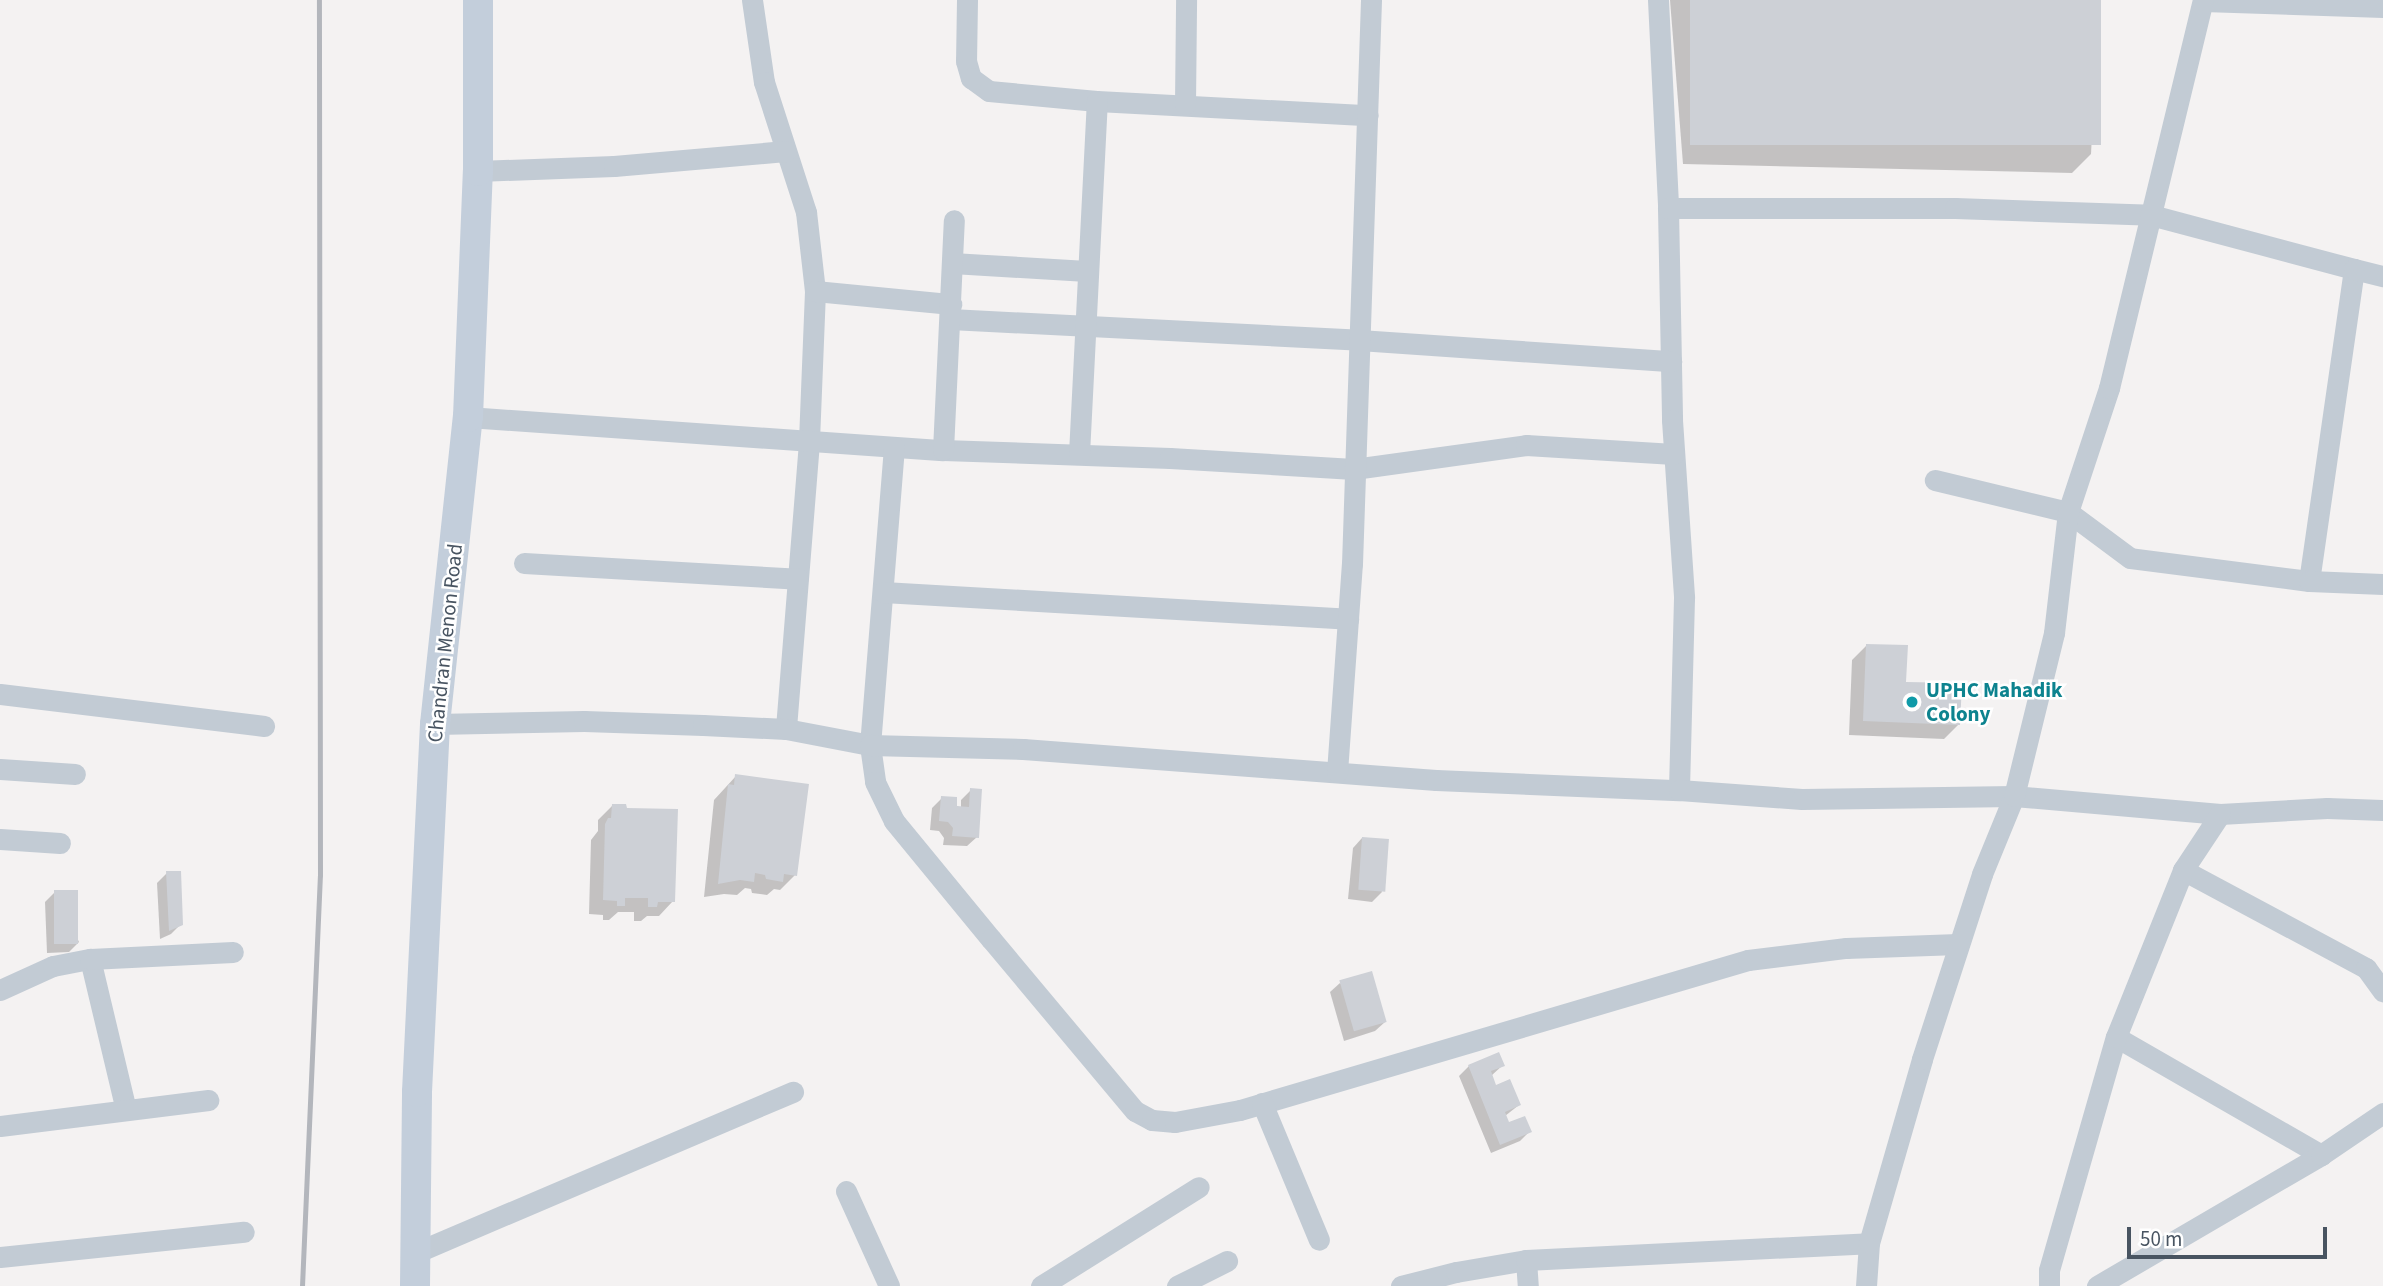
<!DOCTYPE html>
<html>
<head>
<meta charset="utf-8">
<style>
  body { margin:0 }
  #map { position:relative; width:2383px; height:1286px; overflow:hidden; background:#f4f2f2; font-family:"Source Sans 3",sans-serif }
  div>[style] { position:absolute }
  .shadow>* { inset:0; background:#0003 }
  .building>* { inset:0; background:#cdd0d6; transform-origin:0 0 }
  .street>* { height:21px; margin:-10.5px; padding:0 10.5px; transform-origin:10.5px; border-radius:10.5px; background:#c2cbd4 }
  .secondary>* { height:30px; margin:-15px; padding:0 15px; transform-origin:15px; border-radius:15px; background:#c3cedb }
  .rail>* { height:5px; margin:-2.5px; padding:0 2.5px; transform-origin:2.5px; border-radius:2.5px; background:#b3b6bc }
  .dots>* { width:19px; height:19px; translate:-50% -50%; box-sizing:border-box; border:4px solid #fff; border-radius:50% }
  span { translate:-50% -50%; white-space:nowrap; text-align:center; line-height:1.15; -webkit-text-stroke:5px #fff; paint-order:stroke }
  .street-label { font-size:21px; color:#485461 }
  .culture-label { font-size:21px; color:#0d838f; font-weight:700 }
  .left { translate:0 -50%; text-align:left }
  .scale { position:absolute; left:2127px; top:1227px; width:200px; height:32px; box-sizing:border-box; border:4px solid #485461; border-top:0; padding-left:9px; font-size:21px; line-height:24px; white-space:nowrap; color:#485461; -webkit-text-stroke:5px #fff; paint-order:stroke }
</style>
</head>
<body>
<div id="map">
  <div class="shadow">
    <i style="clip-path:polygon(1670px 0,2099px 0,2091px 154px,2072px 173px,1683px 164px)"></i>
    <i style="clip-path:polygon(1866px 646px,1904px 683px,1959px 724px,1944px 739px,1849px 735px,1852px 660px)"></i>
    <i style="clip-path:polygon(736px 776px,795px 875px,780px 890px,774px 889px,767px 895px,752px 893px,751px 889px,745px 888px,737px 895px,724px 894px,704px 897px,714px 800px)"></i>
    <i style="clip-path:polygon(971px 790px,977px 837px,967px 846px,943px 845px,944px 838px,939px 831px,930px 830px,932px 808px,942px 798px,961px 808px,961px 800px)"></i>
    <i style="clip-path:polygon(612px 806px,673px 901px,659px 916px,647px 916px,641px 921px,634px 921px,634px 912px,618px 912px,609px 920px,603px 920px,603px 915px,589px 914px,591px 840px,598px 831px,598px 820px)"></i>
    <i style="clip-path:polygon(1362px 838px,1382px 892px,1372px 902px,1348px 899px,1353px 848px)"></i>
    <i style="clip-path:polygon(167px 873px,181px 924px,171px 934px,160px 939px,157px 883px)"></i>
    <i style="clip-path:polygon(55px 892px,79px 942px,69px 952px,47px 953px,45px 902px)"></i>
    <i style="clip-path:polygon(1340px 983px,1385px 1022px,1375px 1031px,1344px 1041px,1330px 992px)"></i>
    <i style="clip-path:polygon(1503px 1065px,1491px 1076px,1495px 1087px,1519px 1105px,1505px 1116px,1508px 1125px,1530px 1131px,1520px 1141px,1491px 1153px,1459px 1076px,1469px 1066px)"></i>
  </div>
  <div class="building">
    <i style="left:1690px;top:0;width:411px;height:145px"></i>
    <i style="clip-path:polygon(1866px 644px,1908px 645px,1906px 682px,1962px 683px,1960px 725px,1863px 721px)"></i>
    <i style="clip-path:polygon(735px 774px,809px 784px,797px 876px,784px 874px,783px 882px,766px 879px,765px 875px,755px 873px,754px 882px,740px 880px,718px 884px,728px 784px,734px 785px)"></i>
    <i style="clip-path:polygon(970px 788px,982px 789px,979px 838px,952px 836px,953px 828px,948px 822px,939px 821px,941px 796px,957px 797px,957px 806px,969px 807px)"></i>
    <i style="clip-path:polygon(612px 804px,626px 804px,627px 808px,678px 809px,675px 902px,658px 902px,657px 907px,648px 907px,648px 898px,625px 898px,625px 906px,617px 906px,617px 901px,603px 900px,605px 824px,608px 818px,611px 818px)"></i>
    <i style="left:1362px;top:837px;width:27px;height:53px;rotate:4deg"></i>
    <i style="clip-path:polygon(166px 871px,181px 871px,183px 925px,169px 931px)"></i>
    <i style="left:54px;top:890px;width:24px;height:54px"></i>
    <i style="left:1372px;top:971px;width:53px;height:34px;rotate:74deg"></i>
    <i style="clip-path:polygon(1499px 1052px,1505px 1066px,1491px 1071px,1496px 1085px,1510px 1079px,1521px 1105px,1505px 1112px,1509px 1122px,1525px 1116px,1532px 1132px,1500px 1145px,1468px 1065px)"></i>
  </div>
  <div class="street">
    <i style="left:752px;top:0;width:83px;rotate:81.7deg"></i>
    <i style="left:764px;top:82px;width:137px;rotate:72.1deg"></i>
    <i style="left:806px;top:212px;width:80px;rotate:83.5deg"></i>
    <i style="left:815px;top:291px;width:151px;rotate:92.3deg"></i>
    <i style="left:809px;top:442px;width:288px;rotate:94.6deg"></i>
    <i style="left:967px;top:0;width:61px;rotate:90.9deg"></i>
    <i style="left:966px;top:61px;width:18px;rotate:74deg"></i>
    <i style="left:971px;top:78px;width:22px;rotate:36deg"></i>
    <i style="left:989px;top:91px;width:108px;rotate:5.3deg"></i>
    <i style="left:1097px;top:101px;width:271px;rotate:3deg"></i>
    <i style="left:1658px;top:0;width:208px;rotate:87.2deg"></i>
    <i style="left:1668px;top:208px;width:212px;rotate:88.9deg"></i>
    <i style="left:1672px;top:420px;width:178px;rotate:86.1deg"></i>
    <i style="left:1684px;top:598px;width:192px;rotate:91.5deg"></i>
    <i style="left:2203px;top:1px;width:180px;rotate:1.9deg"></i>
    <i style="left:1185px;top:104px;width:104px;rotate:-89.4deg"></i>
    <i style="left:478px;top:171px;width:136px;rotate:-2.1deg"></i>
    <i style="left:614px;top:166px;width:172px;rotate:-5deg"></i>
    <i style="left:1668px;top:208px;width:287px"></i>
    <i style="left:1955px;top:208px;width:196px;rotate:2deg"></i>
    <i style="left:2151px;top:215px;width:210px;rotate:14.9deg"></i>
    <i style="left:2354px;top:269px;width:315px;rotate:98.2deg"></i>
    <i style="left:2309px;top:581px;width:180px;rotate:-172.7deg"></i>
    <i style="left:2130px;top:558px;width:77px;rotate:-143.4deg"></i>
    <i style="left:2068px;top:512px;width:137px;rotate:-166.5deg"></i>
    <i style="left:952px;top:263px;width:135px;rotate:3.4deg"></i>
    <i style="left:2354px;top:269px;width:30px;rotate:14deg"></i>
    <i style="left:815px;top:291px;width:137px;rotate:5.5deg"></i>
    <i style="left:950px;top:319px;width:410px;rotate:2.9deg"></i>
    <i style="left:1359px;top:340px;width:313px;rotate:3.9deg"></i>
    <i style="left:468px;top:417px;width:476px;rotate:4deg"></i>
    <i style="left:943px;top:450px;width:227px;rotate:2deg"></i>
    <i style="left:1170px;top:458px;width:184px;rotate:3.4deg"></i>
    <i style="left:1354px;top:469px;width:174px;rotate:-7.9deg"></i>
    <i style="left:1526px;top:445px;width:148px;rotate:3.5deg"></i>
    <i style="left:894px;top:447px;width:299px;rotate:94.6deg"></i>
    <i style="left:870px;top:745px;width:37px;rotate:82deg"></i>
    <i style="left:875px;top:782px;width:43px;rotate:64deg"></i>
    <i style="left:894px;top:821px;width:153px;rotate:50.6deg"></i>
    <i style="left:991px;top:939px;width:224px;rotate:50.1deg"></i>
    <i style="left:1135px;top:1111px;width:19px;rotate:28deg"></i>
    <i style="left:1152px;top:1120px;width:23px;rotate:5deg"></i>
    <i style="left:1175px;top:1122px;width:66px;rotate:-10.5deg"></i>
    <i style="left:1240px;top:1110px;width:530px;rotate:-16.45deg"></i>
    <i style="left:1748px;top:960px;width:99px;rotate:-7deg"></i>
    <i style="left:1846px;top:948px;width:112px;rotate:-2deg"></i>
    <i style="left:943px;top:450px;width:230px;rotate:-87.3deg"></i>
    <i style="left:1079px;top:454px;width:353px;rotate:-87.1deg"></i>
    <i style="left:524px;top:563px;width:274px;rotate:3.3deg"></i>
    <i style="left:2309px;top:581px;width:74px;rotate:2.3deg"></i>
    <i style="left:883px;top:592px;width:466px;rotate:3.3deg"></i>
    <i style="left:0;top:694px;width:266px;rotate:6.9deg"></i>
    <i style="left:435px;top:724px;width:149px;rotate:-1.2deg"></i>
    <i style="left:584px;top:721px;width:119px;rotate:1.9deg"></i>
    <i style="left:703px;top:725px;width:83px;rotate:2.8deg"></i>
    <i style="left:786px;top:729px;width:86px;rotate:10.8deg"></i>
    <i style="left:870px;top:745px;width:153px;rotate:1.5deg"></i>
    <i style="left:1023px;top:749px;width:414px;rotate:4.3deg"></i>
    <i style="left:1436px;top:780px;width:243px;rotate:2.4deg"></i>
    <i style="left:1679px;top:790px;width:123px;rotate:4.2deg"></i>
    <i style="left:1802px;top:799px;width:212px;rotate:-0.8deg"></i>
    <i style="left:2014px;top:796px;width:207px;rotate:5deg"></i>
    <i style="left:2220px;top:814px;width:107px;rotate:-3.2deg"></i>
    <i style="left:2327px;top:808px;width:56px;rotate:2deg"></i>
    <i style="left:0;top:769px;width:75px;rotate:3.8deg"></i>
    <i style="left:1337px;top:772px;width:209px;rotate:-85.9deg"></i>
    <i style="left:1352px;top:564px;width:564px;rotate:-88.07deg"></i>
    <i style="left:0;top:839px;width:60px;rotate:3.8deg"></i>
    <i style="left:2183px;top:870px;width:208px;rotate:28.2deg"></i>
    <i style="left:2366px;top:968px;width:29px;rotate:54deg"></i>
    <i style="left:90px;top:959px;width:155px;rotate:76.6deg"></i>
    <i style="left:0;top:990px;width:58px;rotate:-24.4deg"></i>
    <i style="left:53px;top:966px;width:38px;rotate:-11deg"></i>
    <i style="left:90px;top:959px;width:143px;rotate:-2.8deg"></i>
    <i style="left:2116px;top:1037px;width:237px;rotate:29.9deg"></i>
    <i style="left:1262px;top:1103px;width:148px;rotate:67.4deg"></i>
    <i style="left:0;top:1126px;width:210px;rotate:-7.1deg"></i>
    <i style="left:846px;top:1191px;width:104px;rotate:65.6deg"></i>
    <i style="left:415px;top:1253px;width:411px;rotate:-23.1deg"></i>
    <i style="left:0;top:1257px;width:245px;rotate:-5.9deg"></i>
    <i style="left:1526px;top:1260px;width:26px;rotate:86deg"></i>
    <i style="left:1041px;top:1286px;width:186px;rotate:-32.1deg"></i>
    <i style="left:1177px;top:1286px;width:56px;rotate:-26.6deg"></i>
    <i style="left:1401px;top:1286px;width:57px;rotate:-14.3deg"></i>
    <i style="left:1456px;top:1272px;width:71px;rotate:-9.7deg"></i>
    <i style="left:1526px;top:1260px;width:343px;rotate:-2.8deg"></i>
    <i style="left:1866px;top:1286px;width:43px;rotate:-86deg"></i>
    <i style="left:1869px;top:1243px;width:191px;rotate:-73.9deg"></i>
    <i style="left:1922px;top:1059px;width:194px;rotate:-72deg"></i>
    <i style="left:1982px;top:874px;width:84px;rotate:-67.7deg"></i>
    <i style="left:2014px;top:796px;width:168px;rotate:-76.2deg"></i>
    <i style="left:2054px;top:633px;width:122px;rotate:-83.4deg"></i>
    <i style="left:2068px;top:512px;width:131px;rotate:-71.7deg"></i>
    <i style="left:2109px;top:388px;width:399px;rotate:-76.4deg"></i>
    <i style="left:2049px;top:1286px;width:16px;rotate:-90deg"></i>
    <i style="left:2049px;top:1270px;width:242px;rotate:-74deg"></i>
    <i style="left:2116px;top:1037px;width:180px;rotate:-68.1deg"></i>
    <i style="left:2183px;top:870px;width:67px;rotate:-56.5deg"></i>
    <i style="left:2097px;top:1286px;width:259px;rotate:-30.3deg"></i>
    <i style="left:2321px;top:1155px;width:75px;rotate:-34.1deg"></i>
  </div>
  <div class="secondary">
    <i style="left:415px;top:1286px;width:194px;rotate:-89.4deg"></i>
    <i style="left:417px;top:1092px;width:368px;rotate:-87.2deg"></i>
    <i style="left:435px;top:724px;width:309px;rotate:-83.9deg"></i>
    <i style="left:468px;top:417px;width:246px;rotate:-87.7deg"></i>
    <i style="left:478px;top:171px;width:171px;rotate:-90deg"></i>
  </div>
  <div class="rail">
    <i style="left:302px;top:1286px;width:411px;rotate:-87.5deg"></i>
    <i style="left:320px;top:875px;width:875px;rotate:-90.07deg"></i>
  </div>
  <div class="dots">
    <i style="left:1912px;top:702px;background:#0f9aa8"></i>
  </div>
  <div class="street-label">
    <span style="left:445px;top:643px;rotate:-84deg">Chandran Menon Road</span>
  </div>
  <div class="culture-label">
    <span class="left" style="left:1926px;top:702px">UPHC Mahadik<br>Colony</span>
  </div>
  <div class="scale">50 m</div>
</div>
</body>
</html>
